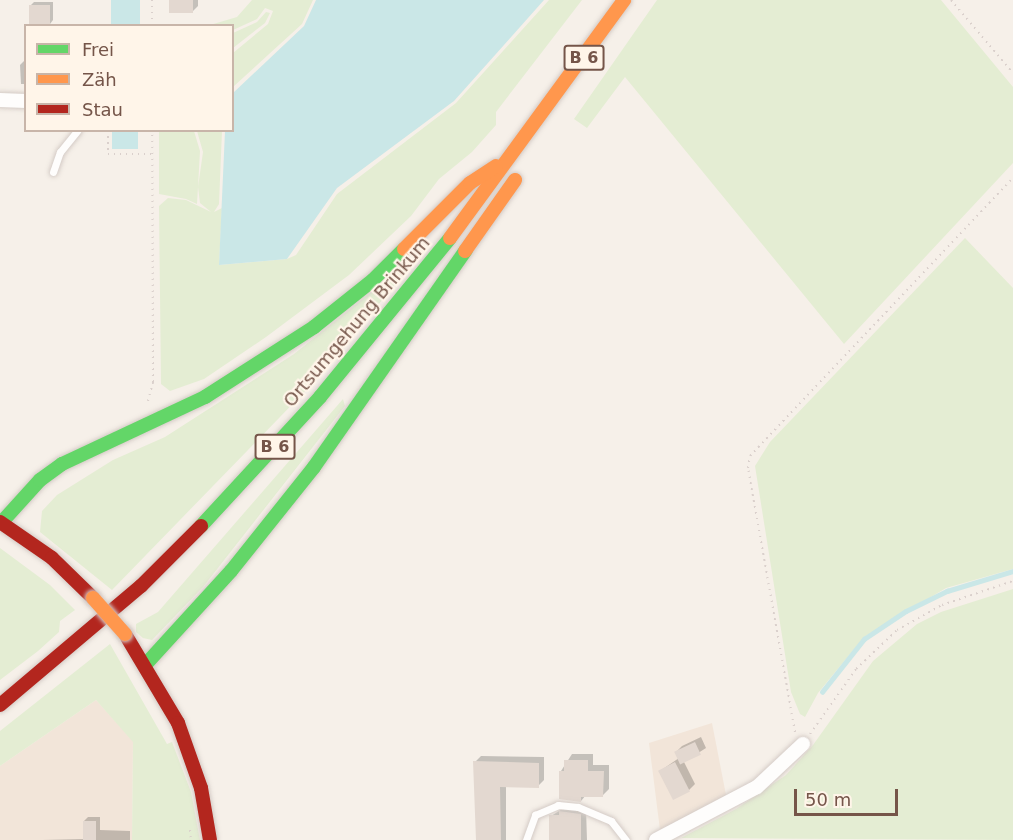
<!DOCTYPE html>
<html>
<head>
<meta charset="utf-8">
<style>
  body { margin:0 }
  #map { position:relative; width:1013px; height:840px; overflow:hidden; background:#f6f0e9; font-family:"DejaVu Sans",sans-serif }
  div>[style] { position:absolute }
  .residential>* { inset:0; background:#f2e5d9 }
  .green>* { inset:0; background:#e4edd3 }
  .water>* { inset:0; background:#cae7e7; transform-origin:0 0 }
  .shadow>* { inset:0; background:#0003 }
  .stream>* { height:4.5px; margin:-2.25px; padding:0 2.25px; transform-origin:2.25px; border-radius:2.25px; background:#cae7e7 }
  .building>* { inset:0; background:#e3d8d0; transform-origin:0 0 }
  .path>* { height:2px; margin-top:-1px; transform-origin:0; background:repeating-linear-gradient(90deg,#dad0cc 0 1.5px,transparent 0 6px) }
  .roads { filter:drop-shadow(0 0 2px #d4cbc6) drop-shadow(0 0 2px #d4cbc6) }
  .lane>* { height:7px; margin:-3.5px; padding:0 3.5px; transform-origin:3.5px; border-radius:3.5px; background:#fefdfc }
  .street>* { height:14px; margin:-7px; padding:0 7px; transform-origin:7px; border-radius:7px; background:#fefdfc }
  .fast>* { height:14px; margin:-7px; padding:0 7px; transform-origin:7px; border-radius:7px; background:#63d668 }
  .slow>* { height:14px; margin:-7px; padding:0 7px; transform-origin:7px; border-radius:7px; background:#ff974d }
  .jam>* { height:14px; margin:-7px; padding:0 7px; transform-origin:7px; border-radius:7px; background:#b3261e }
  .bridges { filter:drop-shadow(0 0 2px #d5cbc6) drop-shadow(0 0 2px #d5cbc6) }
  .slow-bridge>* { height:14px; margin:-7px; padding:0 7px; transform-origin:7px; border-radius:7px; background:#ff974d }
  span { translate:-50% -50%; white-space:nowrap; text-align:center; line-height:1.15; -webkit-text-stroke:4.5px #fff5e9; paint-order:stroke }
  .shield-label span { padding:2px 4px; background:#fff5e9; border:2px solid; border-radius:4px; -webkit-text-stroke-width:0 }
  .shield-label { font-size:16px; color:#755549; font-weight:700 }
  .street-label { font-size:18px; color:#755549 }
  .legend { position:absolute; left:24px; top:24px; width:210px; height:108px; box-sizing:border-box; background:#fff5e9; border:2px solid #c8b5a9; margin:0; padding:8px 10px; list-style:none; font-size:18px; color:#755549 }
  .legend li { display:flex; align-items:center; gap:12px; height:30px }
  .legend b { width:30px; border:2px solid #c8b5a9 }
  .scale { position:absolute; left:794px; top:789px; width:104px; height:27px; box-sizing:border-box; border:3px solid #755549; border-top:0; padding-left:8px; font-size:18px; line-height:21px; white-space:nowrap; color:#755549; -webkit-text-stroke:4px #fff5e9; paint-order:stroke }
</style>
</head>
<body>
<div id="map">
  <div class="residential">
    <i style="clip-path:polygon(96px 700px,133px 741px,132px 840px,0 840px,0 766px)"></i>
    <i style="clip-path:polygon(712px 723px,726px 795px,660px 830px,649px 743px)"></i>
  </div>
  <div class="green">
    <i style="clip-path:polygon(252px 0,313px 0,302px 24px,233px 87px,233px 53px,268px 24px,273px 11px,265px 8px,257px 19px,233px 30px,232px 26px,210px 25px,237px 17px)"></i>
    <i style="clip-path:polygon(549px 0,582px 0,496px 112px,496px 125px,472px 152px,439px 179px,411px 216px,349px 275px,266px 337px,204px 379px,170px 391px,161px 384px,159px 206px,168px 198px,186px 200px,211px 212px,200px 203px,198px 187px,197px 204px,186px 199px,159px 194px,159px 131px,194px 131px,200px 151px,198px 187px,203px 152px,197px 131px,222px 131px,219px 204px,214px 212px,222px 208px,219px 265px,287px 259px,296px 255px,337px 194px,456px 103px)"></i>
    <i style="clip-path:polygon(657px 0,941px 0,1013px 87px,1013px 163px,844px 344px,625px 77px,587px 128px,574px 119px)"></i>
    <i style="clip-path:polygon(266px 12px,270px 13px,265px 23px,233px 48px,233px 33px,257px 22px)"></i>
    <i style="clip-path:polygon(965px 238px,1013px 288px,1013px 569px,946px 588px,864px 637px,818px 693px,805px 717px,800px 714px,791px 692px,755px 466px,770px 442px)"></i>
    <i style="clip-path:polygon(423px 251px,313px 383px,112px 590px,40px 532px,42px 511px,57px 495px,113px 460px,165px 437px,294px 354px)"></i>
    <i style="clip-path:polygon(343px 399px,345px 406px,203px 587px,152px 640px,143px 638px,136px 632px,136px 624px,158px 612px)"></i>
    <i style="clip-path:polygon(0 548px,50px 585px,75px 610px,60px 621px,59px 632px,38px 651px,0 680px)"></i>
    <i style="clip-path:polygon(1013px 589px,1013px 840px,681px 838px,736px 809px,786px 775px,813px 745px,873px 661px,917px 624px,941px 612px)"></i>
    <i style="clip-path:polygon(110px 644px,167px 744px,172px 742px,191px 792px,200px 840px,132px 840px,133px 742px,96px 700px,0 766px,0 731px)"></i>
  </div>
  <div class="water">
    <i style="left:111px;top:0;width:29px;height:25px"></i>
    <i style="clip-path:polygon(316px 0,544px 0,454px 101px,337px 188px,287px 259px,219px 265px,225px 131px,232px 130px,233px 93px,304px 26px)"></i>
    <i style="left:112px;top:131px;width:26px;height:18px"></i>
  </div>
  <div class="shadow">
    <i style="clip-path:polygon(170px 0,198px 0,198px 6px,192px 12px)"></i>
    <i style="clip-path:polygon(34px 2px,53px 2px,53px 20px,50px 24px,30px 6px)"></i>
    <i style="clip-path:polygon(24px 61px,26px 84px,21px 84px,20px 65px)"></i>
    <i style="clip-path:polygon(701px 737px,706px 748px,684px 762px,695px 784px,689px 790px,660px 771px,679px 758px,676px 752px,682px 746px)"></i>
    <i style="clip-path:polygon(572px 754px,593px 754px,593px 765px,609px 765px,609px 789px,603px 795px,586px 795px,581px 801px,561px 771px)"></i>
    <i style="clip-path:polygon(481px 756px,544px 757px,544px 780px,538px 786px,506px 785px,506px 840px,477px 840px,475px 762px)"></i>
    <i style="clip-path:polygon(567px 806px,586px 809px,587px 840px,551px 840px,551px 816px)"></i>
    <i style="clip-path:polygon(88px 817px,100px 817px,100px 830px,130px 831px,130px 840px,42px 840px,84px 839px,84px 821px)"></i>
  </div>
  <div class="stream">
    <i style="left:822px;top:692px;width:68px;rotate:-51.6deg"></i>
    <i style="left:864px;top:639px;width:50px;rotate:-33.7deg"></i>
    <i style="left:906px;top:611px;width:46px;rotate:-26deg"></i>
    <i style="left:947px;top:591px;width:69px;rotate:-16.9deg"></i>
  </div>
  <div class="building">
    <i style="left:169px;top:0;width:24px;height:13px"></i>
    <i style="left:29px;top:5px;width:21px;height:20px"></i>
    <i style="left:695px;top:742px;width:14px;height:23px;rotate:65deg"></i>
    <i style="clip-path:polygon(564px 760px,588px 760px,588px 771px,604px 771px,603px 797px,581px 797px,581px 802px,559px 799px,559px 771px,564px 771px)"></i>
    <i style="clip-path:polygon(473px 761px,539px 763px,539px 788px,500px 787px,501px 840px,476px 840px)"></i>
    <i style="left:675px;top:762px;width:33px;height:19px;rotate:63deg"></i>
    <i style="clip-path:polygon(559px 811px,581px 814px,581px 840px,549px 840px,549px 815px,559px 815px)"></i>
    <i style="left:83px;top:821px;width:13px;height:19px"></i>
  </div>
  <div class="path">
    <i style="left:152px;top:0;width:26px;rotate:90deg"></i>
    <i style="left:951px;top:0;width:96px;rotate:49.7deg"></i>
    <i style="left:108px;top:130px;width:24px;rotate:90deg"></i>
    <i style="left:108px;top:154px;width:44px"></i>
    <i style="left:148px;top:401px;width:20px;rotate:-75deg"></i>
    <i style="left:153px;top:382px;width:252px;rotate:-90.2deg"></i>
    <i style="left:795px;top:732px;width:268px;rotate:-100.1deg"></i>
    <i style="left:748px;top:468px;width:12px;rotate:-81deg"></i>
    <i style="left:750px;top:456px;width:383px;rotate:-46.6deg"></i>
    <i style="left:810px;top:734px;width:80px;rotate:-54.7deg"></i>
    <i style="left:856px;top:669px;width:57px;rotate:-43.6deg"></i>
    <i style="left:897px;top:630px;width:51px;rotate:-29.1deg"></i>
    <i style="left:942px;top:605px;width:75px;rotate:-18.7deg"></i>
    <i style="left:190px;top:830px;width:10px;rotate:84deg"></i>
  </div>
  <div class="roads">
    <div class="lane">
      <i style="left:53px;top:172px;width:21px;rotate:-71deg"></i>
      <i style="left:60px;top:152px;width:28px;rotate:-51deg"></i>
      <i style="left:526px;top:840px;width:27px;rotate:-70deg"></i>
      <i style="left:535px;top:815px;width:25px;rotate:-23deg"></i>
      <i style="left:558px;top:805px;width:20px;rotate:6deg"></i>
      <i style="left:578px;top:807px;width:36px;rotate:23deg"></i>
      <i style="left:611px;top:821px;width:24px;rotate:52deg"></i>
    </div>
    <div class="street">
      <i style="left:0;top:100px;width:26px;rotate:2deg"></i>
      <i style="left:656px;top:840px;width:114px;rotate:-27.7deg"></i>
      <i style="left:757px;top:787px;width:63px;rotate:-43.1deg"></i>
    </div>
    <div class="fast">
      <i style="left:1px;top:523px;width:58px;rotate:-47.8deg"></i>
      <i style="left:40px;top:480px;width:27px;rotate:-36deg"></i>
      <i style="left:62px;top:464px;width:158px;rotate:-25.1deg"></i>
      <i style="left:205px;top:397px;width:130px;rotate:-32.7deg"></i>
      <i style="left:314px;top:327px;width:75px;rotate:-38.5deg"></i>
      <i style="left:373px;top:280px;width:44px;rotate:-45deg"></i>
      <i style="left:201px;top:526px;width:176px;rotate:-47.3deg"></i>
      <i style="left:320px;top:397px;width:205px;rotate:-50.7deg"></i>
      <i style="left:146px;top:664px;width:126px;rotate:-47.6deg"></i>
      <i style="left:231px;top:571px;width:133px;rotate:-51.4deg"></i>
      <i style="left:314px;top:467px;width:264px;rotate:-55deg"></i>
    </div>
    <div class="slow">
      <i style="left:450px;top:238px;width:295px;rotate:-53.8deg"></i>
      <i style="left:404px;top:249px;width:93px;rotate:-45deg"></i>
      <i style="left:470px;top:183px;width:31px;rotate:-33deg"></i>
      <i style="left:465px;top:251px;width:87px;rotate:-54.8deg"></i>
    </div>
    <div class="jam">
      <i style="left:0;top:522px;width:63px;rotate:34.7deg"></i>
      <i style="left:52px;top:558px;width:57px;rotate:44.3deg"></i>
      <i style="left:125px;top:634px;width:104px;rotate:59.2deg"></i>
      <i style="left:178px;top:723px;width:69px;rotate:70.5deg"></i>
      <i style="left:201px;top:788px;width:53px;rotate:80.2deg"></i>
      <i style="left:0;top:705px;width:185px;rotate:-40.2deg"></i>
      <i style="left:141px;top:586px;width:85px;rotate:-45deg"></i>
    </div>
  </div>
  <div class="bridges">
    <div class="slow-bridge">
      <i style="left:93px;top:598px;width:48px;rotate:48.4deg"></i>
    </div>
  </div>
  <div class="shield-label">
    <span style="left:584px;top:58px">B 6</span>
    <span style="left:275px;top:447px">B 6</span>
  </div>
  <div class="street-label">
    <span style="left:357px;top:322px;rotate:-50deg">Ortsumgehung Brinkum</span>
  </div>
  <ul class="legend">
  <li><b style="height:8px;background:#63d668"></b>Frei</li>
  <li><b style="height:8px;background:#ff974d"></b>Zäh</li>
  <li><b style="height:8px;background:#b3261e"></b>Stau</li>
  </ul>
  <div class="scale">50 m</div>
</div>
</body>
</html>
